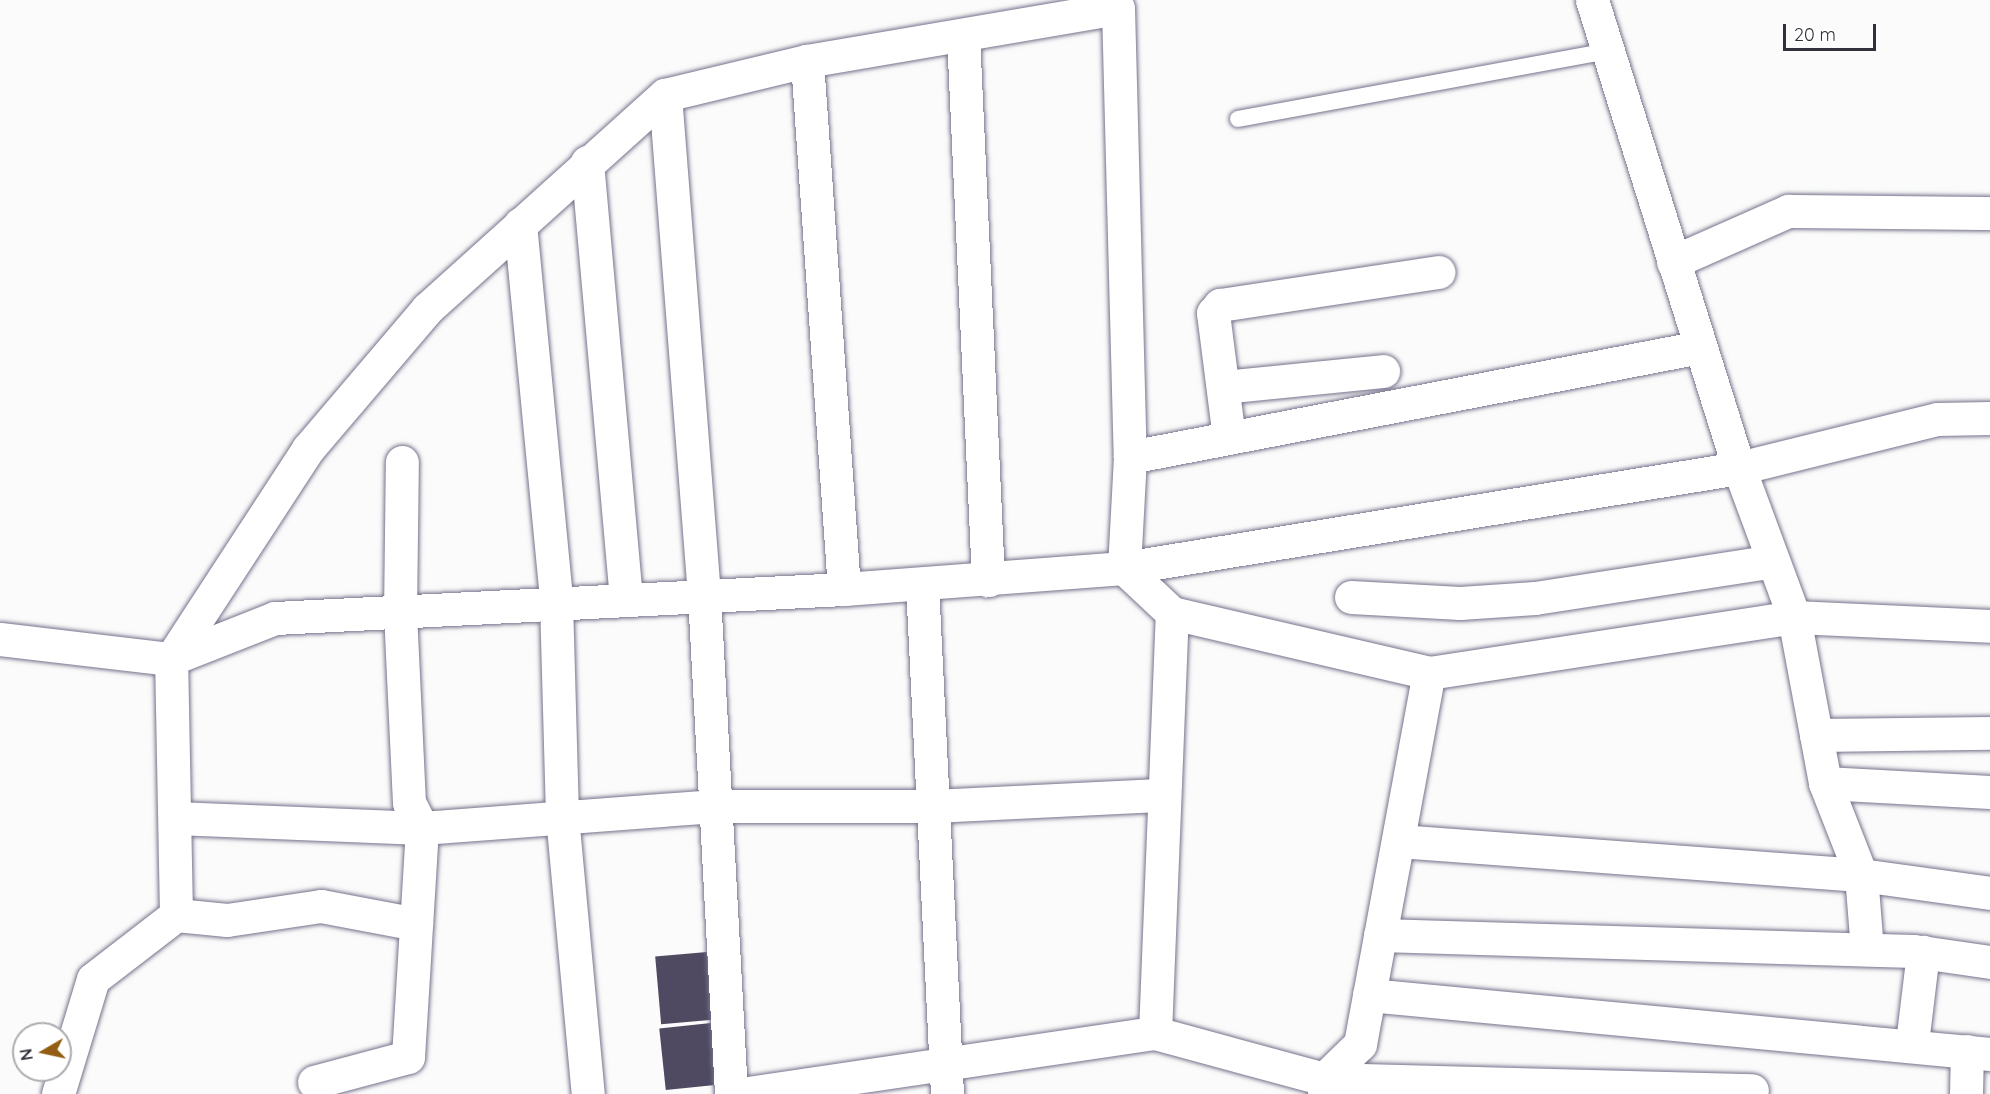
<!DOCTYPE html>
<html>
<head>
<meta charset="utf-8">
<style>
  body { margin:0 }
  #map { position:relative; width:1990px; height:1094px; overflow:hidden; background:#fafbfa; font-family:Quicksand,sans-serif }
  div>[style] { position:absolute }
  .building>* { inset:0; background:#4f4a62; transform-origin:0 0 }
  .roads { filter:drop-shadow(0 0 2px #77728c) drop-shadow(0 0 2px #77728c) }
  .lane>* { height:16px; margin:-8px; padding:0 8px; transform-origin:8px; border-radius:8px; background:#fff }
  .street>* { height:33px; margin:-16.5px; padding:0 16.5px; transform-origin:16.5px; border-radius:16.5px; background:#fff }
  span { translate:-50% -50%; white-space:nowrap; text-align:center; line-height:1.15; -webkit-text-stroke:6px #fff; paint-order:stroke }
  .north { position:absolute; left:12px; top:1022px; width:60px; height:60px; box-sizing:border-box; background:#fff; border:2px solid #adacb1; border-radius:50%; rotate:261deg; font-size:16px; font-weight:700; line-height:24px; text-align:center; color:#32303b }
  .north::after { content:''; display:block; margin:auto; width:21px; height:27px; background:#935e14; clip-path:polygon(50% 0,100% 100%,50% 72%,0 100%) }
  .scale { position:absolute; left:1783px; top:24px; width:93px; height:27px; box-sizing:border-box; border:3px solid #32303b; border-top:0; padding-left:8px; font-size:18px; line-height:21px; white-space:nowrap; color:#32303b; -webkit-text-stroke:4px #fff; paint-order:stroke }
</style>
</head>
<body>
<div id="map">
  <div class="building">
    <i style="left:707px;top:952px;width:68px;height:52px;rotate:85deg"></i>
    <i style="left:711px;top:1023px;width:62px;height:52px;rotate:84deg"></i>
  </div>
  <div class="roads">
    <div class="lane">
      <i style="left:1238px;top:119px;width:376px;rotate:-10.4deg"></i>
    </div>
    <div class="street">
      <i style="left:1592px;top:0;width:491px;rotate:72.6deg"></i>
      <i style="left:1739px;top:468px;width:159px;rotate:69.7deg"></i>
      <i style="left:1794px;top:617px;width:169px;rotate:79.4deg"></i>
      <i style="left:1825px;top:783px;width:99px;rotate:68.6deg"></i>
      <i style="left:1861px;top:875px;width:74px;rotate:85.4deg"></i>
      <i style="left:963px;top:35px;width:546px;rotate:87.37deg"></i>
      <i style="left:807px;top:61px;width:529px;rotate:85.99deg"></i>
      <i style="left:665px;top:95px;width:502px;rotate:85.54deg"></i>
      <i style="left:704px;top:595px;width:500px;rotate:86.9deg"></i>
      <i style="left:587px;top:162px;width:437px;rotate:84.9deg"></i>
      <i style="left:520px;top:224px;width:379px;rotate:84.5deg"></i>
      <i style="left:556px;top:601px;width:215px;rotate:88.4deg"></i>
      <i style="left:562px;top:816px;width:279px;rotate:84.7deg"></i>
      <i style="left:1673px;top:262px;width:126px;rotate:-23.9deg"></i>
      <i style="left:1788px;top:211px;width:202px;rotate:0.6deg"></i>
      <i style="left:1223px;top:387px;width:161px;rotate:-5.7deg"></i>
      <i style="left:1229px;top:438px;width:126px;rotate:-97.3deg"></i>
      <i style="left:1213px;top:313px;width:11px;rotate:-49deg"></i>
      <i style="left:1220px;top:305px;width:221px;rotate:-8.6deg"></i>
      <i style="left:1130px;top:457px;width:581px;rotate:-10.92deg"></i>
      <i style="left:922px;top:584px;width:511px;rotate:87.19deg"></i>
      <i style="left:1351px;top:597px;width:109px;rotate:3.2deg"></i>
      <i style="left:1460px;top:603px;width:75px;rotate:-3.8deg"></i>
      <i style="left:1535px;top:598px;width:241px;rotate:-8.8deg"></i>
      <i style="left:0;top:639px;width:172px;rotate:6.7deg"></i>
      <i style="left:171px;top:659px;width:112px;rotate:-21.5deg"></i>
      <i style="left:275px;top:618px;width:570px;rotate:-2.92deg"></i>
      <i style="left:844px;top:589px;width:281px;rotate:-4.3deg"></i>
      <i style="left:1124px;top:568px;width:623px;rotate:-9.24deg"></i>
      <i style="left:1739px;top:468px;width:204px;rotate:-13.9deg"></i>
      <i style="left:1937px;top:419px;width:53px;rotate:-1.1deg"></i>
      <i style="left:1816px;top:735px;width:174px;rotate:-0.7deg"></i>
      <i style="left:1825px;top:783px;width:165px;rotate:3.1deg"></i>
      <i style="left:175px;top:818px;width:247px;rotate:2.3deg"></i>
      <i style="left:422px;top:828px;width:291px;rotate:-4.3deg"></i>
      <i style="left:712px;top:806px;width:222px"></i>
      <i style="left:934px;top:806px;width:229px;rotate:-2.8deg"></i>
      <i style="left:1398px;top:841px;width:464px;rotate:4.2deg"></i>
      <i style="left:1861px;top:875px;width:130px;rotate:7.9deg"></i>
      <i style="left:176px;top:915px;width:51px;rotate:5.6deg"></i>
      <i style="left:227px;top:920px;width:95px;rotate:-8.5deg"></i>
      <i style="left:321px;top:906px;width:97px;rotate:10.7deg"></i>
      <i style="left:1380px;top:935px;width:534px;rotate:1.72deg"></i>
      <i style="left:1914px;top:951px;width:77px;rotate:8.2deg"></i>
      <i style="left:1369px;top:995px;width:624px;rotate:5.43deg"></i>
      <i style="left:1155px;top:1033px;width:175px;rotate:15.2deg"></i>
      <i style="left:1324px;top:1079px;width:428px;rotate:1.5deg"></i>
      <i style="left:1912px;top:1043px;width:92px;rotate:-83.1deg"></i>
      <i style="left:314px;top:1082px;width:97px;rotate:-14.9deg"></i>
      <i style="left:408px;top:1057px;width:229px;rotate:-86.5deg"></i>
      <i style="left:422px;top:828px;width:28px;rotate:-117deg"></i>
      <i style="left:409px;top:803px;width:188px;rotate:-92.7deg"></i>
      <i style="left:400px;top:615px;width:153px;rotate:-89.3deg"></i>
      <i style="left:1324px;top:1091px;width:12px;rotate:-90deg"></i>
      <i style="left:1324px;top:1079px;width:50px;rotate:-44.2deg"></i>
      <i style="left:1360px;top:1044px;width:377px;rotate:-79.5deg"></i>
      <i style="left:58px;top:1094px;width:120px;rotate:-73.1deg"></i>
      <i style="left:93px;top:979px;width:105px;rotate:-37.6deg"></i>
      <i style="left:176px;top:915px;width:256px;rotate:-91.1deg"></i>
      <i style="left:171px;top:659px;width:251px;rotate:-56.9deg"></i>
      <i style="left:308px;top:449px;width:184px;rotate:-49.6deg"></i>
      <i style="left:427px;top:309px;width:320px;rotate:-42deg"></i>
      <i style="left:665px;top:95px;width:146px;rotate:-13.5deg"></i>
      <i style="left:807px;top:61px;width:315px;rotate:-9.7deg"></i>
      <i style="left:1118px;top:8px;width:449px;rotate:88.5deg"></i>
      <i style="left:1130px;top:457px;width:111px;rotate:93.1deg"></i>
      <i style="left:1124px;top:568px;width:66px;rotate:43.2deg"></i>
      <i style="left:1172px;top:613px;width:264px;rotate:13.1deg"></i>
      <i style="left:1429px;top:673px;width:369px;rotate:-8.7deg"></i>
      <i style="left:1794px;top:617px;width:196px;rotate:2.6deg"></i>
      <i style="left:741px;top:1094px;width:418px;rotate:-8.4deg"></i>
      <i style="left:1155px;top:1033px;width:420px;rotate:-87.7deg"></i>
      <i style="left:1966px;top:1094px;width:43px;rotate:-88.7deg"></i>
    </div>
  </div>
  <div class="north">N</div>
  <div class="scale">20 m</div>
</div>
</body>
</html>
